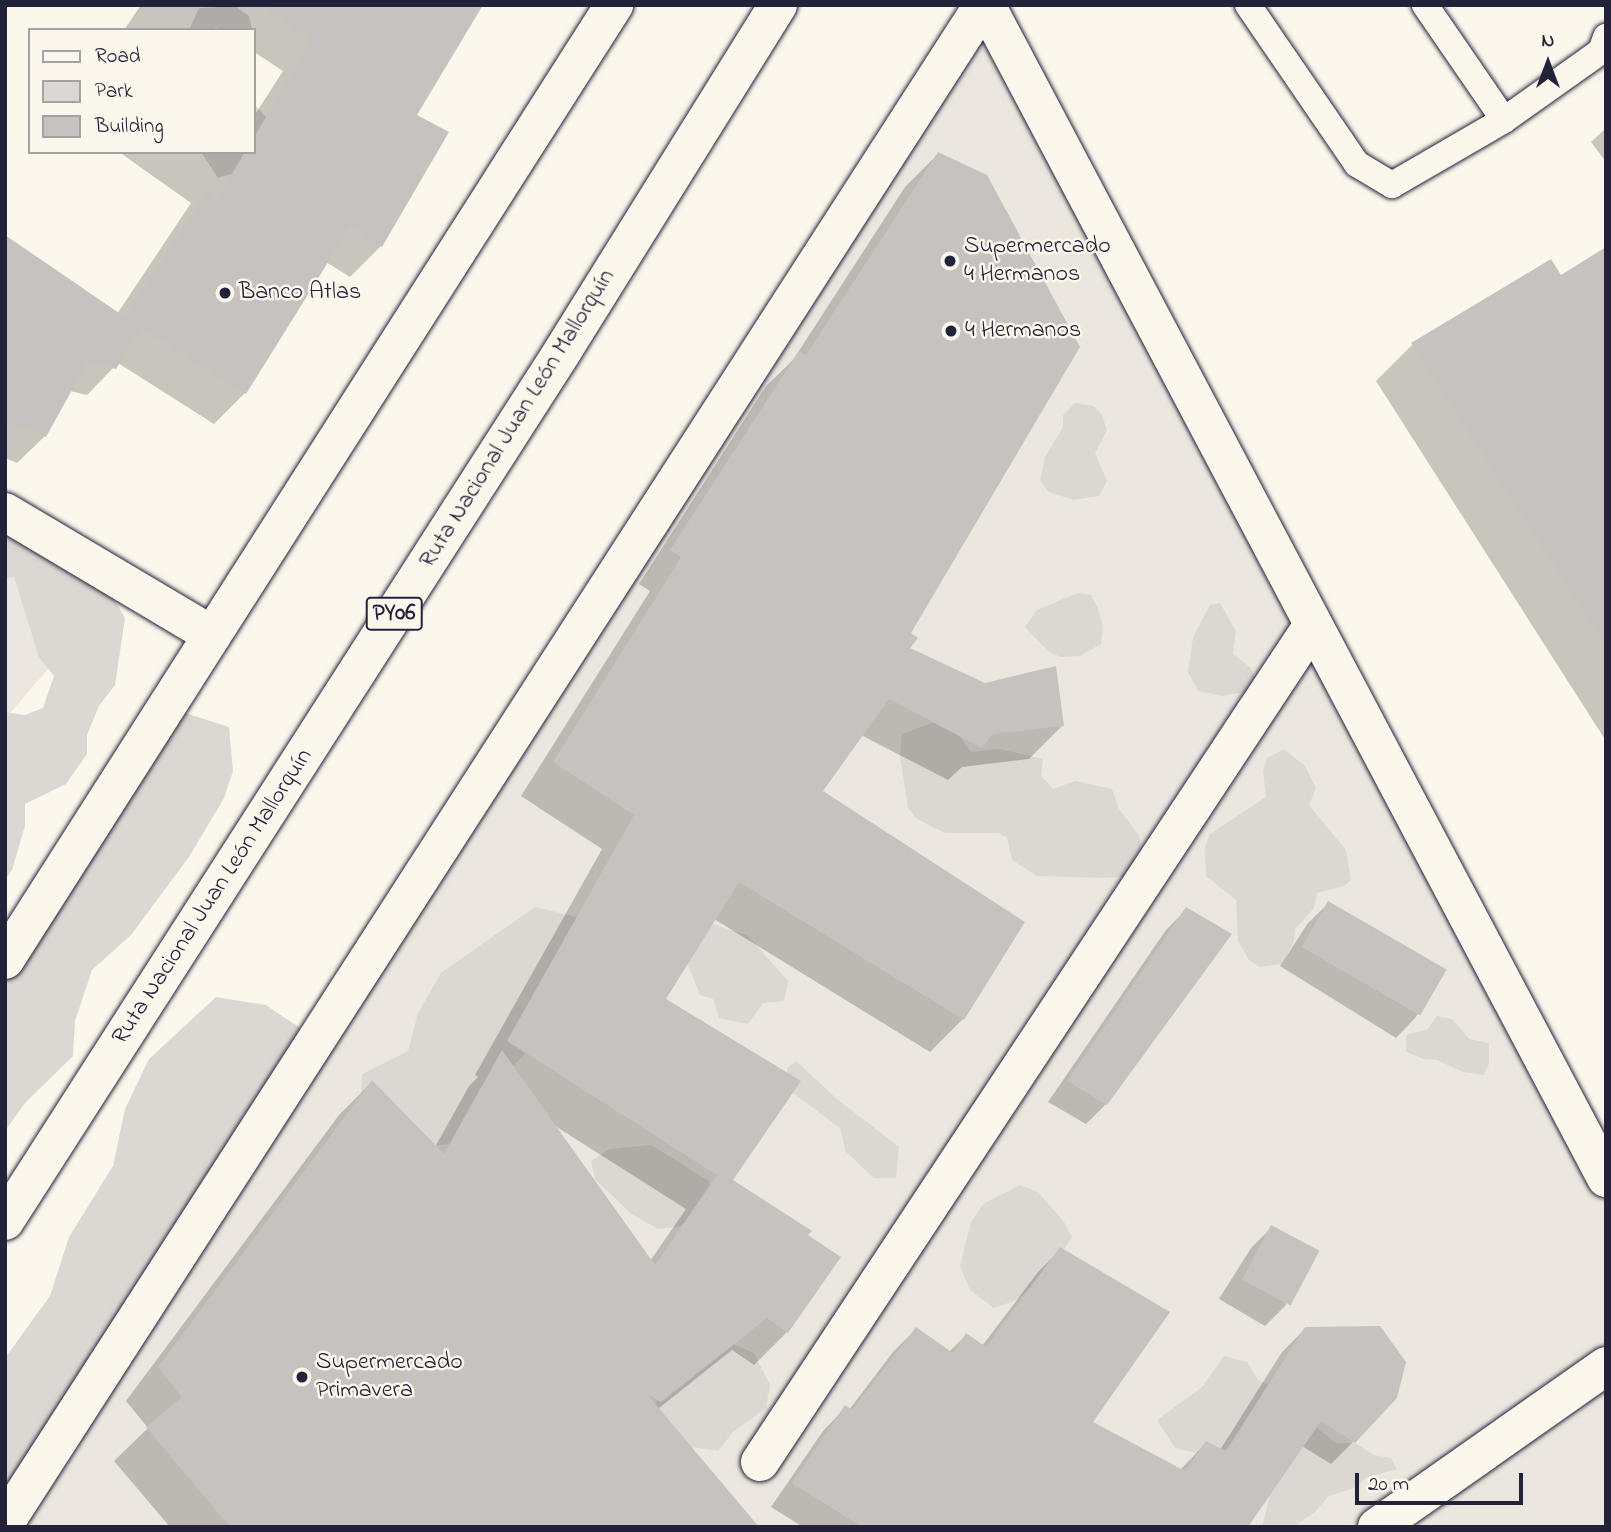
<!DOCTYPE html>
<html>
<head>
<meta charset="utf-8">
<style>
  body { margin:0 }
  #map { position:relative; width:1611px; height:1532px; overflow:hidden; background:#fbf7ec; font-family:"Indie Flower",sans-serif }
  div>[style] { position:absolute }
  .built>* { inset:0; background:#ebe7df }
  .green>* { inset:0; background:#dbd8d3 }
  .shadow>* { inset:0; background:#0003 }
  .building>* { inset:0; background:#c6c2c0; transform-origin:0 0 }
  .roads { filter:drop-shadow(0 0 2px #22223b) drop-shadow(0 0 2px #22223b) }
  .service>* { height:26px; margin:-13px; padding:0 13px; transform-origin:13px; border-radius:13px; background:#fbf7ec }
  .minor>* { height:38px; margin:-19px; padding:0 19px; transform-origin:19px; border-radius:19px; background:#fbf7ec }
  .trunk>* { height:38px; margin:-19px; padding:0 19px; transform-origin:19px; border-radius:19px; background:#fbf7ec }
  .dots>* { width:19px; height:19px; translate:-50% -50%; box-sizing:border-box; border:4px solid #fbf7ec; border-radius:50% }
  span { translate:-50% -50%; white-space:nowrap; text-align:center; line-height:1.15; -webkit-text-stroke:5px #fbf7ec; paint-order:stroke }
  .shield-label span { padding:2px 5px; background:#fbf7ec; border:2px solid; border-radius:5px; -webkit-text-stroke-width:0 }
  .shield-label { font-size:23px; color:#22223b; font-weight:700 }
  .poi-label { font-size:24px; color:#22223b }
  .left { translate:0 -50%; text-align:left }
  .street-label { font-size:24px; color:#22223b }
  .frame { position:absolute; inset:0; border:7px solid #22223b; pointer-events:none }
  .legend { position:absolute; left:28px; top:28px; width:228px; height:126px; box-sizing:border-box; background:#fbf7ec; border:2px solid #a4a2a5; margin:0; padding:9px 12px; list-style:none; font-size:21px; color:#22223b }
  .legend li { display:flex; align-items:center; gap:14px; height:35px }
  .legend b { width:35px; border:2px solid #a4a2a5 }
  .north { position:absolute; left:1513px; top:28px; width:70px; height:70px; -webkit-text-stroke:5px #fbf7ec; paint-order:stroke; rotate:0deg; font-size:19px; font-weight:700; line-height:28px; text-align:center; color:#22223b }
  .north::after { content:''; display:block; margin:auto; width:24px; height:32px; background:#22223b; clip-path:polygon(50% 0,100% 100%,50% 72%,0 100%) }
  .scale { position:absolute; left:1355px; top:1473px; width:168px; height:32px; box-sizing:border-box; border:4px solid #22223b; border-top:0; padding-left:9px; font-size:21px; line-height:24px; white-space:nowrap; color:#22223b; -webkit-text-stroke:5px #fbf7ec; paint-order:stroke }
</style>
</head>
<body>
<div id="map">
  <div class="built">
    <i style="clip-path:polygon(983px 5px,1606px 1177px,1606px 1527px,5px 1527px)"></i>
    <i style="clip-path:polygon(5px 552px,103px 605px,5px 719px)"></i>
  </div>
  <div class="green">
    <i style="clip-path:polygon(235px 6px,249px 16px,252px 30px,189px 30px,199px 8px)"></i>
    <i style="clip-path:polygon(254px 104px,266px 117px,269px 144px,255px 167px,218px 178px,201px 152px,254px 152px)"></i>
    <i style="clip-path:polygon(1075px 403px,1094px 406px,1102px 415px,1107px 430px,1095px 453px,1107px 481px,1099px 496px,1073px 500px,1049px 492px,1040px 480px,1045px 457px,1063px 427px,1063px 415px)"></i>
    <i style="clip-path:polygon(5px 530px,111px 594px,125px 618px,115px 685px,99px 706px,87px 735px,87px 754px,66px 784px,25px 804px,25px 826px,12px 870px,5px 880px,5px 712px,25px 715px,43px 708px,54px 676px,39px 657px,14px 577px,5px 578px)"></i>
    <i style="clip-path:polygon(1078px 593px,1091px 595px,1099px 611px,1103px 626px,1101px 644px,1080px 656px,1061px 657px,1049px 652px,1025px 627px,1037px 610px)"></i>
    <i style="clip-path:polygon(1220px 603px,1236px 631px,1233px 654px,1251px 668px,1254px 676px,1250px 691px,1222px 696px,1198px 691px,1188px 672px,1193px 637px,1210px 605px)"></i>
    <i style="clip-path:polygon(176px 710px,229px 727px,233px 771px,224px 798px,189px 857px,131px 935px,92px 970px,75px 1021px,73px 1056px,25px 1103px,5px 1131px,5px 960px)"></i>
    <i style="clip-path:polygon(953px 715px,959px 736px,971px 752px,1000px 749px,1043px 759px,1041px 776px,1053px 789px,1075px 781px,1112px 789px,1119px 809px,1139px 835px,1143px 853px,1131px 876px,1101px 878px,1037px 876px,1012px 860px,1007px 838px,998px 833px,945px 833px,917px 819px,908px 808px,900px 756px,902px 734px)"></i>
    <i style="clip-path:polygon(1284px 749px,1305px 766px,1316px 788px,1309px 805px,1346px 850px,1351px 880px,1344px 886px,1317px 893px,1314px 908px,1295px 929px,1294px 941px,1282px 964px,1259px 967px,1249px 960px,1238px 941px,1236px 900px,1206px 876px,1205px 848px,1210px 834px,1266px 797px,1263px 771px,1267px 758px)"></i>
    <i style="clip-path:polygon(535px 907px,597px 922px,531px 1047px,503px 1077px,472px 1103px,450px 1144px,427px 1146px,361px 1107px,362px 1074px,408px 1051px,418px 1013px,441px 973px)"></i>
    <i style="clip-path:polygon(713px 924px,748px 936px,788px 981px,784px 1001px,763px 1003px,748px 1024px,719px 1018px,713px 999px,700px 995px,688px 965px,688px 956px)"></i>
    <i style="clip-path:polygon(216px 997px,266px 1005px,313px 1037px,193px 1223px,155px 1255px,144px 1302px,5px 1509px,5px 1358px,50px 1296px,69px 1237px,113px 1166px,125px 1109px,149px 1059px)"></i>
    <i style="clip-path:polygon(1437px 1016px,1452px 1019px,1469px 1039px,1489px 1043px,1489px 1064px,1484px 1075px,1463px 1072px,1437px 1060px,1424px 1059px,1406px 1052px,1406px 1035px,1428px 1029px)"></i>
    <i style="clip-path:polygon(796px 1061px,837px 1099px,899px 1147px,896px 1178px,874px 1178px,846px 1152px,840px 1128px,786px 1088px,787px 1068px)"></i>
    <i style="clip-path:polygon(651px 1145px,709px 1181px,712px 1199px,682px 1226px,658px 1229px,630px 1213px,595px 1179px,591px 1161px,609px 1149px)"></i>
    <i style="clip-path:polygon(1020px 1185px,1038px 1192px,1064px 1222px,1072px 1237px,1044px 1281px,1014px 1301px,994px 1308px,970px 1290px,960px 1266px,971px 1222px,983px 1204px)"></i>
    <i style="clip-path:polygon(724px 1340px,754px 1353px,770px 1385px,766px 1408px,733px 1432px,718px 1451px,676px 1445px,647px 1417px,664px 1390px)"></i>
    <i style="clip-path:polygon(1224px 1356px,1247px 1362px,1259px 1381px,1279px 1388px,1310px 1422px,1336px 1443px,1355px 1443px,1374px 1455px,1391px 1458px,1397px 1469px,1365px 1478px,1357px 1487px,1329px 1496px,1315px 1512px,1293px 1527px,1262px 1527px,1270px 1495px,1243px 1444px,1224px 1450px,1197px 1453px,1175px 1448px,1157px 1420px,1202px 1387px)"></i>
  </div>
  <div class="shadow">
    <i style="clip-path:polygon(141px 5px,481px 5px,414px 115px,381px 246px,350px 277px,326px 262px,245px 393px,214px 424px,118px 363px,87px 395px,70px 391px,45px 436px,17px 463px,5px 458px,5px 237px,117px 314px,191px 203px,119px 152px,254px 152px,254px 116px,283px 71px,254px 52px,254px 30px,220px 30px,216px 27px,214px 30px,124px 30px)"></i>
    <i style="clip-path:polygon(1606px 128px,1606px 162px,1591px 142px)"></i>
    <i style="clip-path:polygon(evenodd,938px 154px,907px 649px,1062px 726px,1029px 759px,962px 767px,948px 780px,861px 735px,821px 792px,1023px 923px,963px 1019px,930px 1052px,714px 919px,664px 1000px,730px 1180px,806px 1235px,787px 1332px,754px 1365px,732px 1350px,658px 1409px,757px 1527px,170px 1527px,114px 1461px,148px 1428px,126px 1401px,339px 1115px,372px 1082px,435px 1147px,469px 1086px,478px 1077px,475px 1075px,602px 849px,521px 796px,650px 591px,639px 584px,766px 386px,793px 360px,905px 187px,938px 154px,552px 1124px,686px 1209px,650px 1261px,552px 1124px)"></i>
    <i style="clip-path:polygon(1606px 249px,1606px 741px,1376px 381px,1413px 344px,1560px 277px)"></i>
    <i style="clip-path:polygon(1329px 903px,1444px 971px,1416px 1017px,1396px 1038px,1280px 966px,1308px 923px)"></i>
    <i style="clip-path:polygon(1187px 909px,1106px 1104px,1086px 1124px,1048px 1102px,1166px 930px)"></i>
    <i style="clip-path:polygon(1271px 1228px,1286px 1305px,1265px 1326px,1219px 1299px,1251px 1248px)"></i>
    <i style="clip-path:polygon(1061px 1249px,1090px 1423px,1180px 1470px,1206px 1443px,1220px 1450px,1282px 1352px,1306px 1328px,1354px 1441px,1331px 1464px,1302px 1446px,1245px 1527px,803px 1527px,771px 1507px,823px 1431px,845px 1408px,849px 1410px,893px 1352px,916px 1329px,949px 1352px,966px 1335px,982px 1346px,1038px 1272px)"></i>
  </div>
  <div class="building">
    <i style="clip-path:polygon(261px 5px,483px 5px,417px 115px,449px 132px,382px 247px,350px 227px,246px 394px,124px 317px,206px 193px,216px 200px,245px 152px,254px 152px,254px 137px,312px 40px)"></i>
    <i style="clip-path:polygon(938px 152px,987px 175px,1080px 347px,911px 633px,918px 638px,910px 648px,985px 683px,1056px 666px,1064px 726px,993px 734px,982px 748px,889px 699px,823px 791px,1025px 922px,964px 1020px,739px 882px,666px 999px,801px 1081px,733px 1180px,812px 1231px,808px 1235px,841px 1257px,788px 1333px,767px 1318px,661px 1402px,647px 1394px,759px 1527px,230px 1527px,146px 1427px,182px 1397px,158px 1367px,372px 1080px,444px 1154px,502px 1050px,655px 1265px,717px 1175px,507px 1041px,634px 815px,553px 762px,681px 557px,670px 550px,799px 351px,806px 355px)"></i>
    <i style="clip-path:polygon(5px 235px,141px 328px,116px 369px,88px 361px,46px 437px,5px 420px)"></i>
    <i style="clip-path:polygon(1606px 247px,1606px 646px,1411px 343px,1551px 259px,1561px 275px)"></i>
    <i style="left:1328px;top:901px;width:137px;height:53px;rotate:30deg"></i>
    <i style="clip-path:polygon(1186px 907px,1232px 934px,1107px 1105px,1067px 1081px)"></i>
    <i style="left:1271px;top:1225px;width:55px;height:62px;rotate:28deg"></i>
    <i style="clip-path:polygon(1060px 1247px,1170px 1312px,1093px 1422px,1185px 1471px,1206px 1441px,1226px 1451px,1305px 1327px,1380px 1326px,1406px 1362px,1397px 1398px,1355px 1443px,1321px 1421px,1248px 1527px,862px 1527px,792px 1483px,845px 1405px,852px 1410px,916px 1327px,953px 1353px,966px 1333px,986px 1347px)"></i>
  </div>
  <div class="roads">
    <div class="service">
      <i style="left:1248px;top:5px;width:193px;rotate:55.6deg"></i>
      <i style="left:1357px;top:164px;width:41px;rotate:31deg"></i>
      <i style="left:1392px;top:185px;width:129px;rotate:-30.1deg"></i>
      <i style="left:1504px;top:120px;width:140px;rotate:-124.5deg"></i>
      <i style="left:1504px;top:120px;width:119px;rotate:-35.4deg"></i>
      <i style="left:1601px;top:51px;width:15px;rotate:-70deg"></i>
    </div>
    <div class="minor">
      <i style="left:986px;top:5px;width:1327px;rotate:62.14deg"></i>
      <i style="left:5px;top:512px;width:241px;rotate:30.7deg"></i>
      <i style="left:5px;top:960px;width:1133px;rotate:-57.47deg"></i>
      <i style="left:760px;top:1462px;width:1002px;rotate:-56.56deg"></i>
      <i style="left:5px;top:1523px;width:1806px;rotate:-57.21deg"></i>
      <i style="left:1377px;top:1527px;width:280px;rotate:-35.1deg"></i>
    </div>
    <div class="trunk">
      <i style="left:5px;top:1221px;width:1032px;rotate:-57.34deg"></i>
      <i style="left:562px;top:352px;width:409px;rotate:-58.1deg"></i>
    </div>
  </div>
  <div class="dots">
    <i style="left:950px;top:261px;background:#22223b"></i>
    <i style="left:225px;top:293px;background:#22223b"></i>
    <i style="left:951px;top:331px;background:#22223b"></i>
    <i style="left:302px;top:1377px;background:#22223b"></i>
  </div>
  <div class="shield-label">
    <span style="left:394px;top:614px">PY06</span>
  </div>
  <div class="poi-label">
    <span class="left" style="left:964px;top:261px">Supermercado<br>4 Hermanos</span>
    <span class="left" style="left:239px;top:293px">Banco Atlas</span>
    <span class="left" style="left:965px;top:331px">4 Hermanos</span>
    <span class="left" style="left:316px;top:1377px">Supermercado<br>Primavera</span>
  </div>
  <div class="street-label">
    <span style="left:518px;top:419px;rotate:-58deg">Ruta Nacional Juan León Mallorquín</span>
    <span style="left:213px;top:897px;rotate:-57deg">Ruta Nacional Juan León Mallorquín</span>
  </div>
  <div class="frame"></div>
  <ul class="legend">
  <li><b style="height:9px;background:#fbf7ec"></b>Road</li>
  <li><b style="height:19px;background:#dbd8d3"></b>Park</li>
  <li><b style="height:19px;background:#c6c2c0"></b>Building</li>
  </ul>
  <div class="north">N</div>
  <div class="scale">20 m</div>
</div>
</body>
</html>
